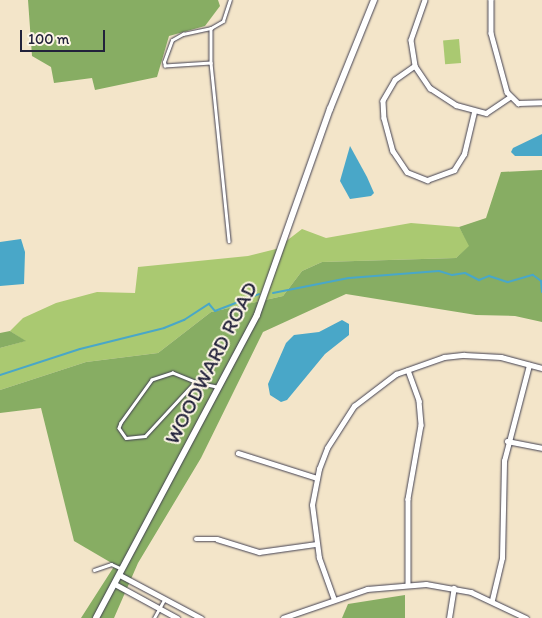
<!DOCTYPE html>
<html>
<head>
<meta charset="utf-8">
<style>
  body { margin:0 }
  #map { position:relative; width:542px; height:618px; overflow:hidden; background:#f3e5c9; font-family:Itim,sans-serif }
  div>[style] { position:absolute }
  .green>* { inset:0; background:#aac971; transform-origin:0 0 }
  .forest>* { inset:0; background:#87ad63 }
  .water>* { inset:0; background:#49a7c8 }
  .stream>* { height:2px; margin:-1px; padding:0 1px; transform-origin:1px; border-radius:1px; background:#49a7c8 }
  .roads { filter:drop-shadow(0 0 1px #413f50) drop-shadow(0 0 1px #413f50) }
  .lane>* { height:2.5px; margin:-1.25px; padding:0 1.25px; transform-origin:1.25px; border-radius:1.25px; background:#fff }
  .street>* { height:4.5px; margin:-2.25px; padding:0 2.25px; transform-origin:2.25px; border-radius:2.25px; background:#fff }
  .secondary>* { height:6px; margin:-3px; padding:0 3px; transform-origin:3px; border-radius:3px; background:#fff }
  span { translate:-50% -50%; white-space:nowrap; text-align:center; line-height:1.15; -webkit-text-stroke:4px #fcf5e5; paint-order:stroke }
  .street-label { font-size:21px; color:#22223b }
  .scale { position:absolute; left:20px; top:30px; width:85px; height:22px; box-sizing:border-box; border:2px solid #22223b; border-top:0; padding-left:6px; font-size:15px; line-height:18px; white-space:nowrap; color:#22223b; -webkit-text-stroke:4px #fcf5e5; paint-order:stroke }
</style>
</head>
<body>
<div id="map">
  <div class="green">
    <i style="left:459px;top:39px;width:24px;height:16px;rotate:85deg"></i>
    <i style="clip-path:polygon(411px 223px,459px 227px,470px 246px,456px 258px,322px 262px,302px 271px,283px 296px,211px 312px,158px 353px,86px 362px,0 390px,0 348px,25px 341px,10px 331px,23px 318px,56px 303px,97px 292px,135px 293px,138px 267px,248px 256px,276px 249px,302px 229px,326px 238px)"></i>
  </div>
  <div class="forest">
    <i style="clip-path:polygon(28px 0,218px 0,220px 6px,205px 26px,169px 36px,157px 77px,95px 90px,92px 78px,54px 83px,51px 67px,32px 56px)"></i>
    <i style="clip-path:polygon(542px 170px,542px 322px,515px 316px,476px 315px,346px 294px,263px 332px,201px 458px,138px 563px,114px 618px,81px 618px,115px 565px,74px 541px,41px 408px,0 413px,0 390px,86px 362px,158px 353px,211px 312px,283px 296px,302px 271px,322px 262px,456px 258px,469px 246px,459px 227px,486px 218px,501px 172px)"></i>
    <i style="clip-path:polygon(10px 331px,26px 341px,0 348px,0 333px)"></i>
    <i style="clip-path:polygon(405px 595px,405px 618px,342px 618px,348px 604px)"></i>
  </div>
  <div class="water">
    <i style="clip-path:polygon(542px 134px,542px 156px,515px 156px,511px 152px,513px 148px)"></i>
    <i style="clip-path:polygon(350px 146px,367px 177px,374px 193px,371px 196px,350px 199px,340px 181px)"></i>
    <i style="clip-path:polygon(21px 239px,25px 252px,24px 284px,0 286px,0 242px)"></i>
    <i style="clip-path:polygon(342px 320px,349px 324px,349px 335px,325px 354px,287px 400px,281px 402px,270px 395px,268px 384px,286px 343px,294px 335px,319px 332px)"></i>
  </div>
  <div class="stream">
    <i style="left:273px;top:293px;width:77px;rotate:-11.2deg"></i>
    <i style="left:349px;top:278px;width:90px;rotate:-4.4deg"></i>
    <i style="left:439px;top:271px;width:14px;rotate:17deg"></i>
    <i style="left:452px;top:275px;width:13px;rotate:-9deg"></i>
    <i style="left:465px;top:273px;width:16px;rotate:27deg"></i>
    <i style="left:479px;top:280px;width:11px;rotate:-22deg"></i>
    <i style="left:489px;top:276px;width:20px;rotate:18deg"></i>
    <i style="left:508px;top:282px;width:26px;rotate:-16deg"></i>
    <i style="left:533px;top:275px;width:10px;rotate:37deg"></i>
    <i style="left:541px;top:281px;width:11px;rotate:85deg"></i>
    <i style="left:0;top:375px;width:84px;rotate:-18deg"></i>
    <i style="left:80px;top:349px;width:87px;rotate:-14deg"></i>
    <i style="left:164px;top:328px;width:22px;rotate:-22deg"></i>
    <i style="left:184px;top:320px;width:30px;rotate:-33deg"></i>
    <i style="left:209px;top:304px;width:9px;rotate:49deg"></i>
    <i style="left:215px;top:311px;width:47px;rotate:-21.1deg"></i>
  </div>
  <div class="roads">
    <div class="lane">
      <i style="left:211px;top:28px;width:35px;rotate:90deg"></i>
      <i style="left:211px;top:63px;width:46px;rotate:176.3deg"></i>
      <i style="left:165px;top:66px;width:4px;rotate:-104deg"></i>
      <i style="left:164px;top:62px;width:23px;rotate:-70deg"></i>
      <i style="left:172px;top:40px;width:13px;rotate:-29deg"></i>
      <i style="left:183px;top:34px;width:29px;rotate:-12deg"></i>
      <i style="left:211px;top:28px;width:14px;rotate:-30deg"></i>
      <i style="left:223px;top:21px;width:22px;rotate:-72deg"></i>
      <i style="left:211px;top:63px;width:179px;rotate:84.2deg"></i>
      <i style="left:195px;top:382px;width:24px;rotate:-158deg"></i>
      <i style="left:173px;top:373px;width:22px;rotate:162deg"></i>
      <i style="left:152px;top:380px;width:53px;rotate:125.8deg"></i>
      <i style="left:121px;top:423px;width:5px;rotate:112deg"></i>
      <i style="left:119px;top:428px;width:12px;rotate:55deg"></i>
      <i style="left:126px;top:438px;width:19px;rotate:-6deg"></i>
      <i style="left:145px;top:436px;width:74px;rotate:-47.2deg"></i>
      <i style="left:195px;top:382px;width:24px;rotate:12deg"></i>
      <i style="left:94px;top:570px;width:18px;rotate:-19deg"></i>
      <i style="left:111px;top:564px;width:12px;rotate:24deg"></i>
      <i style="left:154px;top:618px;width:21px;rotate:-61deg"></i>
    </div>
    <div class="street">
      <i style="left:425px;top:0;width:42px;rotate:109.3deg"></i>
      <i style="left:411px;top:40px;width:26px;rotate:81deg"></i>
      <i style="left:415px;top:66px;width:27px;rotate:56deg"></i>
      <i style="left:430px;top:88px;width:31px;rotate:33deg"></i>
      <i style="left:456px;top:105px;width:31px;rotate:15deg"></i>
      <i style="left:486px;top:113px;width:29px;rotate:-34deg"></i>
      <i style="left:491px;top:0;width:33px;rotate:90deg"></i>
      <i style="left:491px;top:33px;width:61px;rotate:74.8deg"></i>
      <i style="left:507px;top:92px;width:16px;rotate:45deg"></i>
      <i style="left:518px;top:103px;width:24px;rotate:-2deg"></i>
      <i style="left:415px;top:66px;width:24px;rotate:145deg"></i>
      <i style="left:395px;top:80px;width:24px;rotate:120deg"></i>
      <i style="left:383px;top:101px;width:17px;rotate:87deg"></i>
      <i style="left:384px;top:118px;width:34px;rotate:75deg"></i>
      <i style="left:393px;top:151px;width:25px;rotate:56deg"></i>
      <i style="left:407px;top:172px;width:22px;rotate:22deg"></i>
      <i style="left:427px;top:180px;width:29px;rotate:-20deg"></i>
      <i style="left:454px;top:170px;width:19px;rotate:-58deg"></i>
      <i style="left:464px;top:154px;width:43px;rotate:-76.6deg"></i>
      <i style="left:408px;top:370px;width:33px;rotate:70deg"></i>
      <i style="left:419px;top:401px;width:24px;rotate:85deg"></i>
      <i style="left:421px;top:425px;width:75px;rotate:100deg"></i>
      <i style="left:408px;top:499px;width:86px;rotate:90deg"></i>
      <i style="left:507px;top:441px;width:36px;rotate:11deg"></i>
      <i style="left:238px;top:453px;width:83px;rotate:17.6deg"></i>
      <i style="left:196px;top:539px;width:21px"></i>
      <i style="left:217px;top:539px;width:44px;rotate:17.2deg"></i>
      <i style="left:259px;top:552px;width:58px;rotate:-8deg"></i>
      <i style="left:120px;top:575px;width:92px;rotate:28deg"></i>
      <i style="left:115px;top:584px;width:71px;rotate:28.7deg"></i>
      <i style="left:334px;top:600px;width:45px;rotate:-109.7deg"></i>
      <i style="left:319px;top:558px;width:53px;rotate:-97.5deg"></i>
      <i style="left:312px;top:505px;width:37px;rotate:-79deg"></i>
      <i style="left:319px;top:469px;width:22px;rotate:-69deg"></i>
      <i style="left:327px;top:448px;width:50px;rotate:-57.3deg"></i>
      <i style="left:354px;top:406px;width:53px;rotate:-37.3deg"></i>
      <i style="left:396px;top:374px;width:51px;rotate:-19.5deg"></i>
      <i style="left:444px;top:357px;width:20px;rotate:-6deg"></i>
      <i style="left:464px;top:355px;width:37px;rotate:3deg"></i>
      <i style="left:501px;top:357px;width:42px;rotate:15deg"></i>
      <i style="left:492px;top:600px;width:43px;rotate:-76.6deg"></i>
      <i style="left:502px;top:558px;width:97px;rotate:-88.8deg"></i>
      <i style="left:504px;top:461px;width:99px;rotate:-75.4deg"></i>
      <i style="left:283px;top:618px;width:89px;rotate:-19deg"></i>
      <i style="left:367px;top:589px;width:59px;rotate:-4.8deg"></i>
      <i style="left:426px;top:584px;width:46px;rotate:10.1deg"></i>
      <i style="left:471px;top:592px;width:61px;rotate:25.3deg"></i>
      <i style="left:449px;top:618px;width:30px;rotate:-81deg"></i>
    </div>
    <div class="secondary">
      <i style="left:96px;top:618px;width:343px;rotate:-62deg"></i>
      <i style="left:257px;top:315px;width:219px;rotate:-70.5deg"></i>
      <i style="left:330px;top:109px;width:118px;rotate:-68deg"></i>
    </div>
  </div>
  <div class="street-label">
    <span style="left:211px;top:363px;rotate:-63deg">WOODWARD ROAD</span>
  </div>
  <div class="scale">100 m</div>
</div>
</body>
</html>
